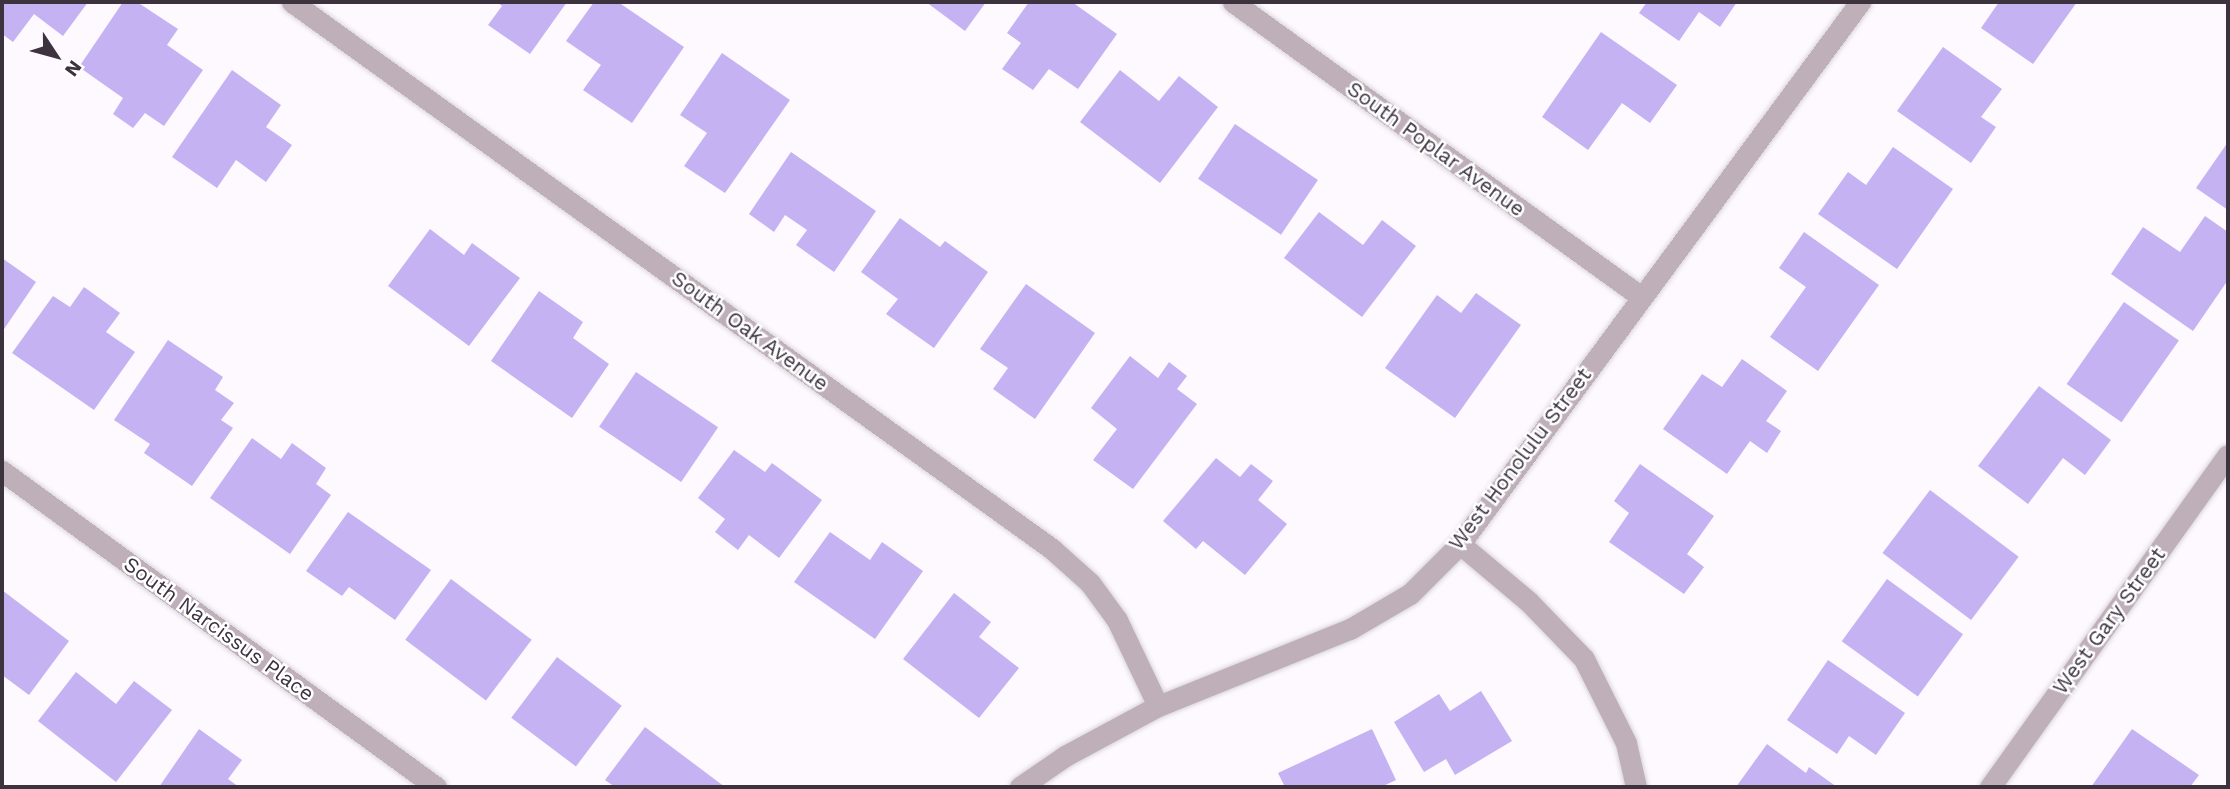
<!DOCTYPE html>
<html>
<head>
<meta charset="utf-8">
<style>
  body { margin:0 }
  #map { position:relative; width:2230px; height:789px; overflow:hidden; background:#fdf9ff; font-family:"Work Sans",sans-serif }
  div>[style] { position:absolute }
  .building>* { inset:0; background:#c5b2f3; transform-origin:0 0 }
  .roads { filter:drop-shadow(0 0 2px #dad5dc) drop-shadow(0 0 2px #dad5dc) }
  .minor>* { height:21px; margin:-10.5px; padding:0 10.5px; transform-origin:10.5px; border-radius:10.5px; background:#beafb8 }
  span { translate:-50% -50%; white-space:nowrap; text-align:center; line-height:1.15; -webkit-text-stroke:5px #fff; paint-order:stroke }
  .street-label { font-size:21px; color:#3c333f }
  .frame { position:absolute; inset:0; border:4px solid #3c333f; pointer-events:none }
  .north { position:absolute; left:21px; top:21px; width:70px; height:70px; -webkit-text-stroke:5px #fff; paint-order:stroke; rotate:126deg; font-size:19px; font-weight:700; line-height:28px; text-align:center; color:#3c333f }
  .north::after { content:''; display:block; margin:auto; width:24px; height:32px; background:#3c333f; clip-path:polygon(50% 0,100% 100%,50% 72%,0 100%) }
</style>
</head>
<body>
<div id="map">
  <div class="building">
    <i style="clip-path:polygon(2px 2px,88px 2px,63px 36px,34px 14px,13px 42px,2px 34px)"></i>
    <i style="clip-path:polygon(123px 2px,137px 2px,178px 29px,167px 45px,203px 70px,164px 126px,145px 113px,133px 128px,113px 114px,123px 98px,79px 67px)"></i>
    <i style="clip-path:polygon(497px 2px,567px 2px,530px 54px,488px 25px,502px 6px)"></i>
    <i style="clip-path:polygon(594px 2px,618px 2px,684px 47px,632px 123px,583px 90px,601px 65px,566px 41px)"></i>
    <i style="clip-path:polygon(926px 2px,986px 2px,965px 31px)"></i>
    <i style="clip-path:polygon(1029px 2px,1072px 2px,1117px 34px,1078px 89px,1049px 69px,1033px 90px,1002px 69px,1021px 43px,1007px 33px)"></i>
    <i style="clip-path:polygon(1647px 2px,1737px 2px,1720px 27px,1699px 12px,1679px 41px,1639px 13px)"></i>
    <i style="clip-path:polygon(1999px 2px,2077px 2px,2033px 64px,1981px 28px)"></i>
    <i style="clip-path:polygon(1601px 32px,1677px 85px,1650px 123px,1622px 103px,1588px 150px,1542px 117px)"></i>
    <i style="clip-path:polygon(1943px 47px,2002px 89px,1981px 117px,1996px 127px,1971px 163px,1897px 111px)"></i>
    <i style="clip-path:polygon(722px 53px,790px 100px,725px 193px,684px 166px,707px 133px,680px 115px)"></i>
    <i style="clip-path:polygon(232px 70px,281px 105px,266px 127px,292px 145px,266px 182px,236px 160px,217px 188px,172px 157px)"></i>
    <i style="clip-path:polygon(1120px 70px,1159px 101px,1179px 76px,1218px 107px,1160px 183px,1080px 122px)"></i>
    <i style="left:1235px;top:124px;width:100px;height:66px;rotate:34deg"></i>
    <i style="clip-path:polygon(2228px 142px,2228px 210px,2196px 188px)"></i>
    <i style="clip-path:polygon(1893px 147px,1953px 189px,1897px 269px,1818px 214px,1848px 172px,1866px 185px)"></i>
    <i style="clip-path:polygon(791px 152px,876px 211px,834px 272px,796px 245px,807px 230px,785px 215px,774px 232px,749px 214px)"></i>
    <i style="clip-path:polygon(1319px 212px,1363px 245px,1382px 220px,1416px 246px,1362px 317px,1284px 258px)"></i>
    <i style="clip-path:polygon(2205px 216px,2228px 232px,2228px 280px,2193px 331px,2111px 274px,2143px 227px,2180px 252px)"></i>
    <i style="clip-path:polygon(900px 218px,940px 247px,945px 241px,988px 272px,934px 348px,886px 314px,898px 299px,861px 272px)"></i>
    <i style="clip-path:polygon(430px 229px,464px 255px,472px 243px,520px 278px,469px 346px,388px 286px)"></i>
    <i style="clip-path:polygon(1804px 232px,1879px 285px,1818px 371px,1770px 337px,1806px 287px,1779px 268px)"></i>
    <i style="clip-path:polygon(2px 258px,36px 282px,2px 332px)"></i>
    <i style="clip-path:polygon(1026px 284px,1095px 333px,1035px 419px,993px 389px,1008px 368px,980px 349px)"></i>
    <i style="clip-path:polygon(84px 287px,120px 313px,106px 332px,135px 352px,94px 410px,12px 353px,53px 296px,70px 307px)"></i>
    <i style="clip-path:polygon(539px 291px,583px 322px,573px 338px,609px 364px,572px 418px,491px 361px)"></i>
    <i style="clip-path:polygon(1476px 293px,1521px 325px,1455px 418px,1385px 368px,1437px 295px,1461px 313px)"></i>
    <i style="left:2124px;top:302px;width:67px;height:100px;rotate:35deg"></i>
    <i style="clip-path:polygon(168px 340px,223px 377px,215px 390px,234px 403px,221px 420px,233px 428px,192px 486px,144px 453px,150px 444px,114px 420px)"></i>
    <i style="clip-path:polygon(1130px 356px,1158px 378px,1169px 362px,1187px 376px,1177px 389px,1197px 404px,1133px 489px,1093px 460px,1117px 429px,1091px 408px)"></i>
    <i style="clip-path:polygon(1742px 359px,1787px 391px,1766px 421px,1781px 431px,1767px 453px,1750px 441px,1727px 474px,1663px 429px,1702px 374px,1722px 387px)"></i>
    <i style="left:636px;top:372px;width:99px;height:66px;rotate:34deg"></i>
    <i style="clip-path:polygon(2039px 386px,2111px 440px,2085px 475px,2063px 458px,2028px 504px,1978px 466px)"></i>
    <i style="clip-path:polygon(252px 438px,281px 459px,292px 443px,326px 468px,316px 484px,331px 495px,290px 554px,210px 498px)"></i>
    <i style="clip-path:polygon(734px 450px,765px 472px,772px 463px,822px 500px,779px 558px,749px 535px,738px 550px,715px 532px,725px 519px,698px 498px)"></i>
    <i style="clip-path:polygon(1216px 458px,1240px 477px,1251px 464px,1273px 481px,1258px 500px,1287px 524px,1245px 575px,1203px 541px,1196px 549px,1163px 521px)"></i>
    <i style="clip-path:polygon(1640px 464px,1714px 516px,1687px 554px,1704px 567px,1684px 594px,1609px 542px,1629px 513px,1614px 501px)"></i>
    <i style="left:1930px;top:490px;width:111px;height:79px;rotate:37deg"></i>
    <i style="clip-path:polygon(348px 512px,431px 570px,395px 620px,349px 587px,342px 596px,306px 571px)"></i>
    <i style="clip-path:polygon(830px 532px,870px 560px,882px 542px,923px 571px,875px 639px,794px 582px)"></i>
    <i style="left:451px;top:579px;width:101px;height:76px;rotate:37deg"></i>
    <i style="left:1887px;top:579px;width:94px;height:77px;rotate:36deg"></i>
    <i style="clip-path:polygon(2px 590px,69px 641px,29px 695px,2px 675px)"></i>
    <i style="clip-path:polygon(954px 593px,991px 622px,979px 637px,1019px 668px,979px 718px,903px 659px)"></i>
    <i style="left:557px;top:657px;width:81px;height:76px;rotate:37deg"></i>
    <i style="clip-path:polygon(1828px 660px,1905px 713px,1876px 755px,1849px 736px,1837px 754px,1787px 720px)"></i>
    <i style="clip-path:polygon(76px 672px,116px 704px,134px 681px,172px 710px,116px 782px,38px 721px)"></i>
    <i style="clip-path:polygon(1481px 691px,1512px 741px,1455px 775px,1446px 759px,1424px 772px,1394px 722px,1439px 694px,1450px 711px)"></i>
    <i style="clip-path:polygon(645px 727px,725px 787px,615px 787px,605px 780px)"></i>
    <i style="clip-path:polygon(199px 729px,242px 760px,228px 779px,239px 787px,159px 787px)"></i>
    <i style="clip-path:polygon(1372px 729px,1396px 780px,1381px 787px,1285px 787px,1278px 773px)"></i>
    <i style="clip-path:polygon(2132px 729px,2199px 775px,2190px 787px,2091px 787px)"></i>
    <i style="clip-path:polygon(1767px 744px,1806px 773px,1809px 767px,1837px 787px,1736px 787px)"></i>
  </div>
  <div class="roads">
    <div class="minor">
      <i style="left:292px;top:2px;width:936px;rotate:35.74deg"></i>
      <i style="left:1052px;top:549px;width:51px;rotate:41.8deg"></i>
      <i style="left:1090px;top:583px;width:46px;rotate:53.9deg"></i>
      <i style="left:1117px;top:620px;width:95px;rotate:64.5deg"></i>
      <i style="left:1233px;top:2px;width:502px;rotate:35.84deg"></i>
      <i style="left:2px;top:471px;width:537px;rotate:36.06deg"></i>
      <i style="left:1460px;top:544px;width:90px;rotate:40deg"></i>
      <i style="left:1529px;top:602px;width:79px;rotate:46deg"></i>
      <i style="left:1584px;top:659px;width:94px;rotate:63.4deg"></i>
      <i style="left:1626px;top:743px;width:45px;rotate:77.2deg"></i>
      <i style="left:1020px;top:787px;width:55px;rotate:-34.6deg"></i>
      <i style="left:1065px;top:756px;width:106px;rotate:-28.3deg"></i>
      <i style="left:1158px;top:706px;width:207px;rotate:-21.9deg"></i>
      <i style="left:1350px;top:629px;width:69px;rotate:-30.3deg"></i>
      <i style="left:1410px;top:594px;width:71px;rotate:-45deg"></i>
      <i style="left:1460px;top:544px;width:674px;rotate:-53.57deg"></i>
      <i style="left:1990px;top:787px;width:408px;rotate:-54.4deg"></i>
    </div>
  </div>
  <div class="street-label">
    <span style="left:1436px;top:149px;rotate:36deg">South Poplar Avenue</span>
    <span style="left:750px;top:331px;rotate:36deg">South Oak Avenue</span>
    <span style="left:1520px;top:459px;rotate:-53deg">West Honolulu Street</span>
    <span style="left:2109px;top:621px;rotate:-54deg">West Gary Street</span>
    <span style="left:219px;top:629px;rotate:36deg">South Narcissus Place</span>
  </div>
  <div class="frame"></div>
  <div class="north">N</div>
</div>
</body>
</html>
